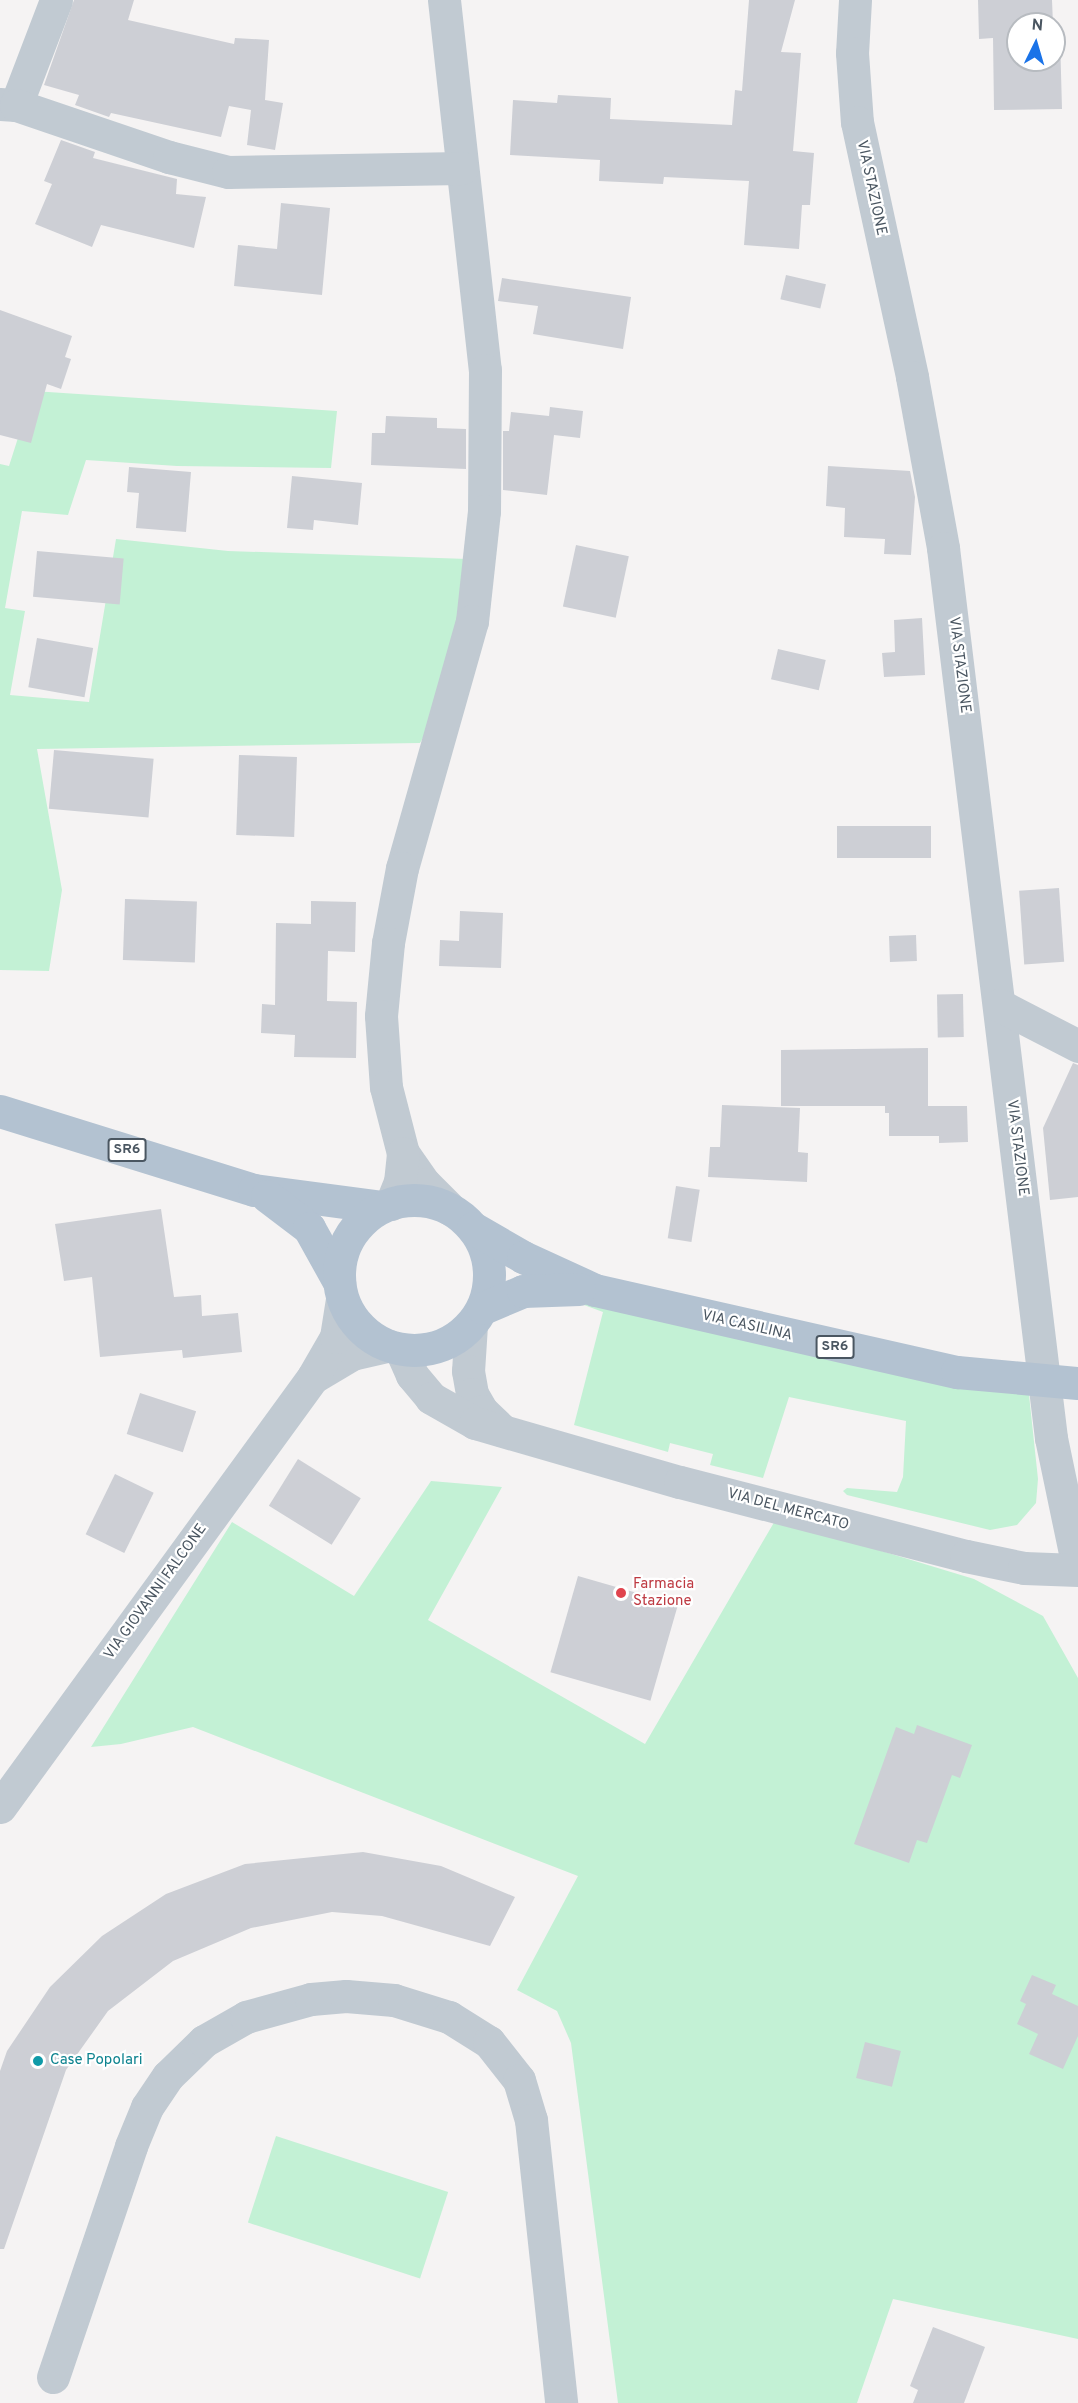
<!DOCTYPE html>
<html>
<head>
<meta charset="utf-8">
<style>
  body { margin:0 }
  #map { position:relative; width:1078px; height:2403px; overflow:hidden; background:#f5f3f3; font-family:Overpass,sans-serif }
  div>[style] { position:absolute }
  .green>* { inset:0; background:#c3f1d5; transform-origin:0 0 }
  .building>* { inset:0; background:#cdcfd5; transform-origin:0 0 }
  .street>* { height:33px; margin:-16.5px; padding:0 16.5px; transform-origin:16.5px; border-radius:16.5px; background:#c1cad2 }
  .primary>* { height:33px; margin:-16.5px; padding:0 16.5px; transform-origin:16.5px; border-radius:16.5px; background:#b3c2d1 }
  .primary>.ring { margin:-16.5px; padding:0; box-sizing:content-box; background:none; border:33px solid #b3c2d1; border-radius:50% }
  .dots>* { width:16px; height:16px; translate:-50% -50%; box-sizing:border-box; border:3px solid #fff; border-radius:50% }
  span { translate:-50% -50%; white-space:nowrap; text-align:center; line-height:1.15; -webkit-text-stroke:4.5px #fff; paint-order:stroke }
  .shield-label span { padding:2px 4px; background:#fff; border:2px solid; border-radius:4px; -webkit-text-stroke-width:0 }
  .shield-label { font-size:14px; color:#4a5661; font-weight:700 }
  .street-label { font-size:15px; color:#4a5661 }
  .health-label { font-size:15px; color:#be3a42 }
  .left { translate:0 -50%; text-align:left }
  .culture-label { font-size:15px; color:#0d838f }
  .north { position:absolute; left:1006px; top:12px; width:60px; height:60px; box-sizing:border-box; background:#fff; border:2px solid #b7bbc0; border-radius:50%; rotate:5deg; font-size:16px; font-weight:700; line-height:24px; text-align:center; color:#4a5661 }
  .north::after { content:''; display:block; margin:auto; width:21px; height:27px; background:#1a73e8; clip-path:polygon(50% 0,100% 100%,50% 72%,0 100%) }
</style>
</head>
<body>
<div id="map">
  <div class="green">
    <i style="clip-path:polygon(33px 391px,337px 411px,331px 468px,177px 466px,86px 460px,68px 515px,22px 511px,5px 608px,25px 611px,10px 695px,89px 702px,116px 539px,228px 551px,468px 559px,456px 637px,431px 724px,420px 743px,37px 749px,62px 890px,49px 971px,0 970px,0 464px,9px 466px)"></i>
    <i style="clip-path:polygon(573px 1301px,1029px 1395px,1038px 1479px,1036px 1503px,1017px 1525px,990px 1530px,847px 1495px,843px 1491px,847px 1488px,897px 1492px,903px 1477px,906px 1421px,789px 1397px,763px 1478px,710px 1465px,713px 1454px,670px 1443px,668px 1452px,574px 1425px,603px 1312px)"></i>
    <i style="clip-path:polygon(431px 1481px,502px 1487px,428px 1620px,645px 1744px,776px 1519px,974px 1579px,1043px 1616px,1078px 1678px,1078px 2339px,893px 2299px,857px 2403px,618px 2403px,571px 2043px,557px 2011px,517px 1990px,578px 1876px,193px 1727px,121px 1744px,91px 1747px,232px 1522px,354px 1596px)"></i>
    <i style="left:276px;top:2136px;width:181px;height:91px;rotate:18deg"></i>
  </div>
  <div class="building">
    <i style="clip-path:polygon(74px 0,134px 0,128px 20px,234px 44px,235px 38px,269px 40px,265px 100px,283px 103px,275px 150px,247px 145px,251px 110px,229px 106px,221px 137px,111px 113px,109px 117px,75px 105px,79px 95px,44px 85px)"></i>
    <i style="clip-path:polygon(749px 0,795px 0,781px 52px,801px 53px,793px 151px,814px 153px,810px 205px,802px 205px,799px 249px,744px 245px,749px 181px,664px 177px,663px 184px,599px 181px,600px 160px,510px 155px,513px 100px,557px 103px,558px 95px,611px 98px,610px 119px,732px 125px,735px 90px,742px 91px)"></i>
    <i style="clip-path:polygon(978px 0,1052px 0,1053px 24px,1018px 24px,1018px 60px,1054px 60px,1054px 36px,1060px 36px,1062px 109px,994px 110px,993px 38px,979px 39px)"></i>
    <i style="clip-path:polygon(61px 140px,95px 152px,93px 158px,177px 179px,176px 194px,206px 197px,194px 248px,101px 225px,92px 247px,35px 224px,52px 184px,44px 181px)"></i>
    <i style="clip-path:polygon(281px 203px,330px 208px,322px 295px,234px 286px,238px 245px,277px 249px)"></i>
    <i style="left:786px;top:275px;width:41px;height:25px;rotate:13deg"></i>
    <i style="clip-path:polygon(502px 278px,631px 297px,623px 349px,533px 334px,538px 306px,498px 301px)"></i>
    <i style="clip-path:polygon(0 310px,72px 336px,65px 357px,71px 359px,61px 389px,47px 384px,31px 443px,0 435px)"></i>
    <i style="clip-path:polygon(550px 407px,583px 411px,580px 438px,554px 435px,547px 495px,503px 490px,503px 431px,509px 431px,511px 412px,549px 416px)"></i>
    <i style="clip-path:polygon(386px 416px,437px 418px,437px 428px,466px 429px,466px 469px,371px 465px,372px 433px,385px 433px)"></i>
    <i style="clip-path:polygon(828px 466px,910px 471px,915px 497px,911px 555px,884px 554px,885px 539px,844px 537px,845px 508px,826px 506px)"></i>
    <i style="clip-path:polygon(129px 467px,191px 472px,186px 532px,136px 528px,139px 493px,127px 492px)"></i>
    <i style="clip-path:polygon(292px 476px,362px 483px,358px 525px,314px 520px,313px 530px,287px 528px)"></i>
    <i style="left:576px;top:545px;width:54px;height:63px;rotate:12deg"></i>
    <i style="left:37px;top:551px;width:87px;height:46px;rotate:5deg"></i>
    <i style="clip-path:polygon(922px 618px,925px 675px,884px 677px,882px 653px,895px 652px,894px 620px)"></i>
    <i style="left:37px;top:638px;width:57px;height:50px;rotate:10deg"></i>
    <i style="left:778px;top:649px;width:49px;height:31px;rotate:13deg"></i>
    <i style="left:54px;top:750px;width:100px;height:59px;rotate:5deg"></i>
    <i style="left:239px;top:755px;width:58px;height:80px;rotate:2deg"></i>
    <i style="left:931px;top:826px;width:32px;height:94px;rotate:90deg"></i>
    <i style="left:1059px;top:888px;width:74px;height:40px;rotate:86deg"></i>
    <i style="left:125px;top:899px;width:72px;height:61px;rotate:2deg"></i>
    <i style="clip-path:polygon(311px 901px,356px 902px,355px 952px,328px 951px,327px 1001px,357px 1002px,356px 1058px,294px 1057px,295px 1035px,261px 1033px,262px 1004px,275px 1005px,276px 923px,311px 924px)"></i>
    <i style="clip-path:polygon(460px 911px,503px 913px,501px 968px,439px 966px,440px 940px,459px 941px)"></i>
    <i style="left:916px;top:935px;width:26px;height:27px;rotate:88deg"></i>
    <i style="left:963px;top:994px;width:43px;height:26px;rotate:89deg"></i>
    <i style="clip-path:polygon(928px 1048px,928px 1106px,967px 1106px,968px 1142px,939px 1143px,939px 1136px,889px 1136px,889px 1113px,885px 1113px,885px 1106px,781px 1106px,781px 1050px)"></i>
    <i style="clip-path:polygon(1073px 1063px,1078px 1065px,1078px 1197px,1050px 1200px,1043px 1128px)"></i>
    <i style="clip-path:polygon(722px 1105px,800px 1108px,798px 1152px,808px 1153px,807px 1182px,708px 1177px,710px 1147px,720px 1147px)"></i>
    <i style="left:676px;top:1186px;width:24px;height:53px;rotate:9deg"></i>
    <i style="clip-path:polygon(161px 1209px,174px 1297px,201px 1295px,202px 1316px,238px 1313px,242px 1352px,183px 1358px,182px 1350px,100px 1357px,92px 1277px,64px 1281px,55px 1224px)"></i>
    <i style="left:140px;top:1393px;width:59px;height:43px;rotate:18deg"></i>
    <i style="left:298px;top:1459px;width:74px;height:55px;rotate:32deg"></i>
    <i style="left:115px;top:1474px;width:43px;height:67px;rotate:26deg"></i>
    <i style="left:578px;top:1576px;width:104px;height:100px;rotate:16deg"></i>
    <i style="clip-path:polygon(917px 1725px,972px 1745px,960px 1778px,952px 1775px,927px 1843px,917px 1840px,909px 1863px,854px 1844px,896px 1727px,914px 1734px)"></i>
    <i style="clip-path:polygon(363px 1852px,441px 1866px,515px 1897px,490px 1946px,382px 1916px,332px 1912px,251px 1928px,173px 1961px,108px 2011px,66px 2070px,4px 2249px,0 2249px,0 2071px,7px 2051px,50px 1987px,102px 1936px,166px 1894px,245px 1864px)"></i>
    <i style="clip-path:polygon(1032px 1975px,1056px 1985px,1052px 1994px,1078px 2006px,1078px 2036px,1063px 2069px,1029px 2054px,1038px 2034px,1017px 2024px,1026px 2004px,1020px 2001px)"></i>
    <i style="left:865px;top:2042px;width:37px;height:37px;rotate:14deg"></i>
    <i style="clip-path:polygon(933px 2327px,985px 2347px,964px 2403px,913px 2403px,918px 2390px,910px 2386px)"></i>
  </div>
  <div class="street">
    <i style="left:444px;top:0;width:372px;rotate:83.7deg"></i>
    <i style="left:485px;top:370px;width:141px;rotate:90.4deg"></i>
    <i style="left:484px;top:511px;width:111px;rotate:96.2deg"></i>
    <i style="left:472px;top:621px;width:257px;rotate:105.8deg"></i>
    <i style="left:402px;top:868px;width:76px;rotate:100.6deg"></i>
    <i style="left:388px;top:943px;width:73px;rotate:95.5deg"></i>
    <i style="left:381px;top:1016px;width:71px;rotate:86deg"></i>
    <i style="left:386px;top:1087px;width:68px;rotate:75.6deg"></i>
    <i style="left:403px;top:1153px;width:38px;rotate:55deg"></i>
    <i style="left:425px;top:1184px;width:35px;rotate:45deg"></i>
    <i style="left:855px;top:0;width:53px;rotate:93.2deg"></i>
    <i style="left:852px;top:53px;width:69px;rotate:85.9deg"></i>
    <i style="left:857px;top:122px;width:261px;rotate:77.8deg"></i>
    <i style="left:912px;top:377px;width:174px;rotate:79.7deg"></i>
    <i style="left:943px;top:548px;width:897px;rotate:83.08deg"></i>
    <i style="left:1051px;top:1438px;width:132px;rotate:78.2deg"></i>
    <i style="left:0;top:104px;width:16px;rotate:4deg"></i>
    <i style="left:16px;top:105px;width:112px;rotate:-69.1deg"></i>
    <i style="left:16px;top:105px;width:162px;rotate:18.8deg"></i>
    <i style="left:169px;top:157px;width:61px;rotate:14.3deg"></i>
    <i style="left:228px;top:172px;width:234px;rotate:-1deg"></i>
    <i style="left:999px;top:1005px;width:89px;rotate:27.4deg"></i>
    <i style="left:391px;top:1204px;width:24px;rotate:-68deg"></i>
    <i style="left:400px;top:1182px;width:29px;rotate:-84deg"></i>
    <i style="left:471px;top:1325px;width:46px;rotate:93.7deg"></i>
    <i style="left:468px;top:1371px;width:23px;rotate:80deg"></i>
    <i style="left:472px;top:1394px;width:20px;rotate:60deg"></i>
    <i style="left:482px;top:1411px;width:28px;rotate:44deg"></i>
    <i style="left:401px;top:1350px;width:27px;rotate:66deg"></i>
    <i style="left:412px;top:1375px;width:30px;rotate:50deg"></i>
    <i style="left:431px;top:1398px;width:51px;rotate:29.6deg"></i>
    <i style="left:475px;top:1423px;width:213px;rotate:16.1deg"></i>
    <i style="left:680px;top:1482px;width:295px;rotate:14.5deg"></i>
    <i style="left:966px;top:1556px;width:59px;rotate:11.7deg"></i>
    <i style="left:1024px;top:1568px;width:54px;rotate:2.1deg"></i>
    <i style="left:315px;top:1376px;width:43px;rotate:-30.7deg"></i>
    <i style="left:352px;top:1354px;width:37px;rotate:-13deg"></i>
    <i style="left:0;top:1807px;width:532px;rotate:-53.95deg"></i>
    <i style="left:313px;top:1377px;width:46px;rotate:-60.1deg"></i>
    <i style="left:336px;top:1337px;width:38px;rotate:-81deg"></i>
    <i style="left:53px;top:2377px;width:244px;rotate:-71.3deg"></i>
    <i style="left:131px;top:2146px;width:42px;rotate:-67.7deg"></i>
    <i style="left:147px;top:2107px;width:37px;rotate:-56deg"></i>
    <i style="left:168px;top:2076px;width:50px;rotate:-44.2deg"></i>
    <i style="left:204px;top:2041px;width:48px;rotate:-29.7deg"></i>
    <i style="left:246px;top:2017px;width:67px;rotate:-15.5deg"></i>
    <i style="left:311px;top:1999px;width:35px;rotate:-5deg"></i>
    <i style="left:346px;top:1996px;width:48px;rotate:4.8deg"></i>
    <i style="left:394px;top:2000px;width:58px;rotate:17.2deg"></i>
    <i style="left:449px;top:2017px;width:47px;rotate:32deg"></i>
    <i style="left:489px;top:2042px;width:48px;rotate:51.7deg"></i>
    <i style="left:519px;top:2080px;width:42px;rotate:73.3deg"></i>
    <i style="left:531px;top:2120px;width:285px;rotate:83.9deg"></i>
  </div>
  <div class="primary">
    <i style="left:0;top:1111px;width:266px;rotate:17.3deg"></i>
    <i style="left:254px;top:1190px;width:128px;rotate:7.6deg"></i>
    <i style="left:267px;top:1196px;width:53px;rotate:37.3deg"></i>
    <i style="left:309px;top:1228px;width:62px;rotate:60.9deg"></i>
    <i class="ring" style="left:339px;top:1200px;width:117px;height:117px"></i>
    <i style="left:473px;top:1228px;width:58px;rotate:30.1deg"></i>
    <i style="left:523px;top:1257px;width:79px;rotate:24.6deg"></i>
    <i style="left:595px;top:1290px;width:371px;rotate:12.8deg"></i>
    <i style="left:957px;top:1372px;width:121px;rotate:5.2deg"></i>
    <i style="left:483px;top:1308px;width:43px;rotate:-23deg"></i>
    <i style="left:523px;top:1291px;width:56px;rotate:-2deg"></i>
  </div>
  <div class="dots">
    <i style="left:621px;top:1593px;background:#e0444e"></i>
    <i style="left:38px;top:2061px;background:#0f9aa8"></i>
  </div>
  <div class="shield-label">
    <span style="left:127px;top:1150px">SR6</span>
    <span style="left:835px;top:1347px">SR6</span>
  </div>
  <div class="street-label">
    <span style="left:871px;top:188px;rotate:78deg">VIA STAZIONE</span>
    <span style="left:959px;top:665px;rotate:83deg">VIA STAZIONE</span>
    <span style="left:1017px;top:1148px;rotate:83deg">VIA STAZIONE</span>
    <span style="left:747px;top:1326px;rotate:13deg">VIA CASILINA</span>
    <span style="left:788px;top:1510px;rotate:15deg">VIA DEL MERCATO</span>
    <span style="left:156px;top:1592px;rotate:-54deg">VIA GIOVANNI FALCONE</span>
  </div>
  <div class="health-label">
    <span class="left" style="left:633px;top:1593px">Farmacia<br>Stazione</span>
  </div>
  <div class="culture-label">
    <span class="left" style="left:50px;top:2061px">Case Popolari</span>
  </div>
  <div class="north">N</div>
</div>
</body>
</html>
